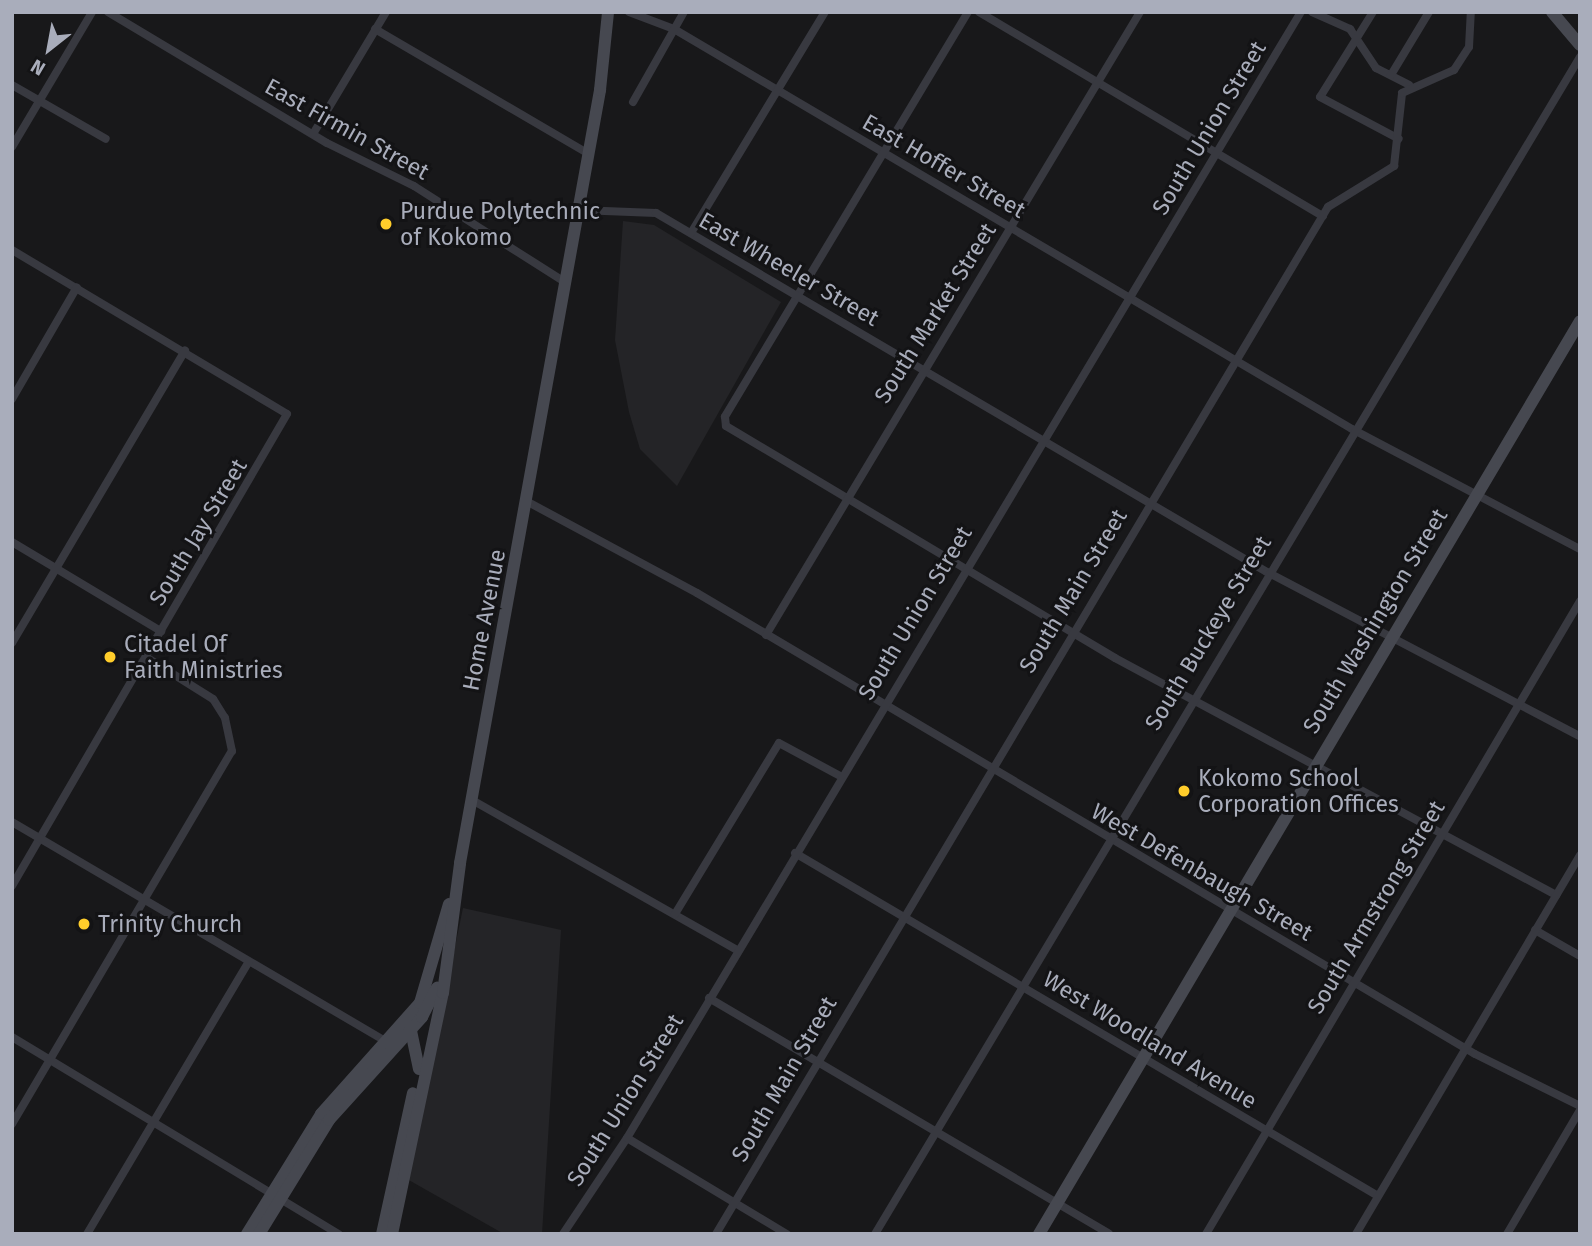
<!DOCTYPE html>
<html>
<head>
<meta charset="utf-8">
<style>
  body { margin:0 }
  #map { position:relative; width:1592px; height:1246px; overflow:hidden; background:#18181a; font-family:"Fira Sans",sans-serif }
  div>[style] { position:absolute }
  .built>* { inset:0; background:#242427 }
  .street>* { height:8px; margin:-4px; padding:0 4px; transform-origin:4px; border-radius:4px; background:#383940 }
  .secondary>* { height:12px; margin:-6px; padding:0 6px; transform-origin:6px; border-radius:6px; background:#464850 }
  .dots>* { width:19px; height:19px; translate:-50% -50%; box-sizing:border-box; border:4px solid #131315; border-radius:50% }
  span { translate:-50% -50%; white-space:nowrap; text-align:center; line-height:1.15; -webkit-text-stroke:6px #131315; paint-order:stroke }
  .street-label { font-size:23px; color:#a9adbb }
  .poi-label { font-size:23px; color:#a9adbb }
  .left { translate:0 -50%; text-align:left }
  .frame { position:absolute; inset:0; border:14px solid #a9adbb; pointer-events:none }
  .north { position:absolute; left:14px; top:14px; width:70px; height:70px; -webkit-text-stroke:5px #131315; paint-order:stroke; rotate:211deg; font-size:19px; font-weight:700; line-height:28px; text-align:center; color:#a9adbb }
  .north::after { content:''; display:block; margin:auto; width:24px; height:32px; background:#a9adbb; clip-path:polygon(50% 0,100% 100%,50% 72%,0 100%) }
</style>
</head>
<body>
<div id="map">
  <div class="built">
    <i style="clip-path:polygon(623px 221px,654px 225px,781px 302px,677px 486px,640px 449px,629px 412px,615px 340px)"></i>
    <i style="clip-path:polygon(463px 908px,561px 930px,542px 1234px,504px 1234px,407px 1179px)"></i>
  </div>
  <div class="street">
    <i style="left:108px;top:12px;width:255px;rotate:30.9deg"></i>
    <i style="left:327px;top:143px;width:97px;rotate:26.3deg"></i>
    <i style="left:414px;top:186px;width:180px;rotate:32.5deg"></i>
    <i style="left:629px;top:12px;width:48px;rotate:20.7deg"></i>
    <i style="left:674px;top:29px;width:787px;rotate:30.54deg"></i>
    <i style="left:1352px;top:429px;width:258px;rotate:27.8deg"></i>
    <i style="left:968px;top:12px;width:472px;rotate:121deg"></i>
    <i style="left:725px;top:417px;width:9px;rotate:84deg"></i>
    <i style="left:726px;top:426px;width:453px;rotate:30.8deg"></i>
    <i style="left:1115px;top:658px;width:501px;rotate:28.25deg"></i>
    <i style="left:979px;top:12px;width:400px;rotate:30.7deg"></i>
    <i style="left:1312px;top:12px;width:42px;rotate:24.1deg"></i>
    <i style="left:1350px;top:29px;width:47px;rotate:56.3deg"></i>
    <i style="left:1376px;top:68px;width:37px;rotate:27deg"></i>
    <i style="left:1373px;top:12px;width:100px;rotate:121.9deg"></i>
    <i style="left:1320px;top:97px;width:89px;rotate:28deg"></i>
    <i style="left:375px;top:29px;width:248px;rotate:30.3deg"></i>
    <i style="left:1391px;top:75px;width:74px;rotate:-58.9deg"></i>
    <i style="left:12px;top:85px;width:108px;rotate:29.9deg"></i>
    <i style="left:633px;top:102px;width:103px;rotate:-60.5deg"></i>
    <i style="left:313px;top:134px;width:142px;rotate:-59.1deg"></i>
    <i style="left:12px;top:147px;width:157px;rotate:-59.3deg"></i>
    <i style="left:579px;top:210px;width:77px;rotate:2.2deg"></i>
    <i style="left:656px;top:213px;width:709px;rotate:30.44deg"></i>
    <i style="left:1267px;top:572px;width:353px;rotate:27.7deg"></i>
    <i style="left:691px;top:233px;width:258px;rotate:-58.8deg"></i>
    <i style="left:12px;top:250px;width:320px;rotate:30.8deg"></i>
    <i style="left:287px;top:414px;width:546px;rotate:120.23deg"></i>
    <i style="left:12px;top:399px;width:129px;rotate:-59.9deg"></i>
    <i style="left:528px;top:502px;width:192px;rotate:28.3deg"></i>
    <i style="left:697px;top:593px;width:904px;rotate:30.65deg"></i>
    <i style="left:1475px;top:1054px;width:117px;rotate:26.3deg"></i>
    <i style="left:12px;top:542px;width:174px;rotate:30.9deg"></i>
    <i style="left:766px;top:635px;width:727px;rotate:-59.02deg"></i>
    <i style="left:12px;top:643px;width:340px;rotate:-59.4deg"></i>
    <i style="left:472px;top:800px;width:305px;rotate:29.5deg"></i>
    <i style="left:12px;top:822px;width:435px;rotate:30.4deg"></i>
    <i style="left:795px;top:853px;width:676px;rotate:30.47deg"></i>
    <i style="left:675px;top:914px;width:200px;rotate:-58.7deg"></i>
    <i style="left:779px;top:743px;width:69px;rotate:28.4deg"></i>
    <i style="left:1535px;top:930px;width:52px;rotate:30deg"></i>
    <i style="left:709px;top:998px;width:464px;rotate:30.5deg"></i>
    <i style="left:12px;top:1037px;width:382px;rotate:31.1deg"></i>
    <i style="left:12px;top:1124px;width:433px;rotate:-59.5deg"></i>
    <i style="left:232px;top:751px;width:34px;rotate:-102deg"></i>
    <i style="left:225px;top:718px;width:22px;rotate:-122deg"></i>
    <i style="left:213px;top:699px;width:79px;rotate:-147.9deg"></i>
    <i style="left:627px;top:1138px;width:187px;rotate:31deg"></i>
    <i style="left:87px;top:1234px;width:317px;rotate:-59.3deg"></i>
    <i style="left:563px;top:1234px;width:115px;rotate:-56.3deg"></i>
    <i style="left:627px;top:1138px;width:1312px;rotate:-59.1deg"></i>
    <i style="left:716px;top:1234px;width:1196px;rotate:-59.21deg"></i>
    <i style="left:1328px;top:207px;width:78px;rotate:-31.8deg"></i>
    <i style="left:1394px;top:166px;width:73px;rotate:-83.7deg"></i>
    <i style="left:1402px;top:93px;width:57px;rotate:-23.9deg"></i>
    <i style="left:1454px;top:70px;width:27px;rotate:-57deg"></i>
    <i style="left:1469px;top:47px;width:35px;rotate:-87deg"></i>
    <i style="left:875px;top:1234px;width:1372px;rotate:-59.08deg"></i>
    <i style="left:1206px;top:1234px;width:735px;rotate:-59.42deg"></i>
    <i style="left:1356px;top:1234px;width:440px;rotate:-59.4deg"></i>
    <i style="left:1507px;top:1234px;width:144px;rotate:-59.5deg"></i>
  </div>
  <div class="secondary">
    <i style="left:1552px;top:12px;width:43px;rotate:49.7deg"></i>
    <i style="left:410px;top:1026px;width:44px;rotate:78.2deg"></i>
    <i style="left:247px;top:1234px;width:141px;rotate:-58.3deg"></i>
    <i style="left:321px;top:1114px;width:149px;rotate:-48.3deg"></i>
    <i style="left:420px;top:1003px;width:103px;rotate:-73.7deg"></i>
    <i style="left:259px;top:1234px;width:134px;rotate:-58.4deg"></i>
    <i style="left:329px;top:1120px;width:139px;rotate:-47.9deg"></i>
    <i style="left:422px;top:1017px;width:33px;rotate:-63deg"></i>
    <i style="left:382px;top:1234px;width:144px;rotate:-77.6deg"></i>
    <i style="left:392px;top:1234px;width:246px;rotate:-78.1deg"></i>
    <i style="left:443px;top:993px;width:131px;rotate:-82.5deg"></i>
    <i style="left:460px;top:863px;width:786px;rotate:-79.73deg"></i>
    <i style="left:600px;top:90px;width:78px;rotate:-84.1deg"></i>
    <i style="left:1039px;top:1234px;width:1061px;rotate:-59.35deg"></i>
  </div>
  <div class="dots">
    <i style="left:386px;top:224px;background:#ffcd2b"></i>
    <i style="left:110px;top:657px;background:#ffcd2b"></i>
    <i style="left:1184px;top:791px;background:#ffcd2b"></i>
    <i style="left:84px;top:924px;background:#ffcd2b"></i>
  </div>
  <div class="street-label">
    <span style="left:1209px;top:128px;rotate:-59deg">South Union Street</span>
    <span style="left:347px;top:129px;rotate:29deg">East Firmin Street</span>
    <span style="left:944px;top:166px;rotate:30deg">East Hoffer Street</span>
    <span style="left:789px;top:269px;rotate:30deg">East Wheeler Street</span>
    <span style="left:935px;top:313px;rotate:-58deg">South Market Street</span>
    <span style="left:198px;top:532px;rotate:-59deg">South Jay Street</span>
    <span style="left:1073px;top:591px;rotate:-59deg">South Main Street</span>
    <span style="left:915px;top:613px;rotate:-59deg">South Union Street</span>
    <span style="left:484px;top:620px;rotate:-79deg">Home Avenue</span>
    <span style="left:1375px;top:621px;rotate:-59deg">South Washington Street</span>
    <span style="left:1208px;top:633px;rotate:-59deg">South Buckeye Street</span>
    <span style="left:1202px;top:872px;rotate:30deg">West Defenbaugh Street</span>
    <span style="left:1376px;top:907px;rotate:-59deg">South Armstrong Street</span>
    <span style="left:1150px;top:1040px;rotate:31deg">West Woodland Avenue</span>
    <span style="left:784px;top:1079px;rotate:-60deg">South Main Street</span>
    <span style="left:625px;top:1100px;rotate:-58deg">South Union Street</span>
  </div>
  <div class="poi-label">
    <span class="left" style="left:400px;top:224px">Purdue Polytechnic<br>of Kokomo</span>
    <span class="left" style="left:124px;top:657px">Citadel Of<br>Faith Ministries</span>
    <span class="left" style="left:1198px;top:791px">Kokomo School<br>Corporation Offices</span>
    <span class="left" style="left:98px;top:924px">Trinity Church</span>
  </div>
  <div class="frame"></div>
  <div class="north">N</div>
</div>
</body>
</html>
